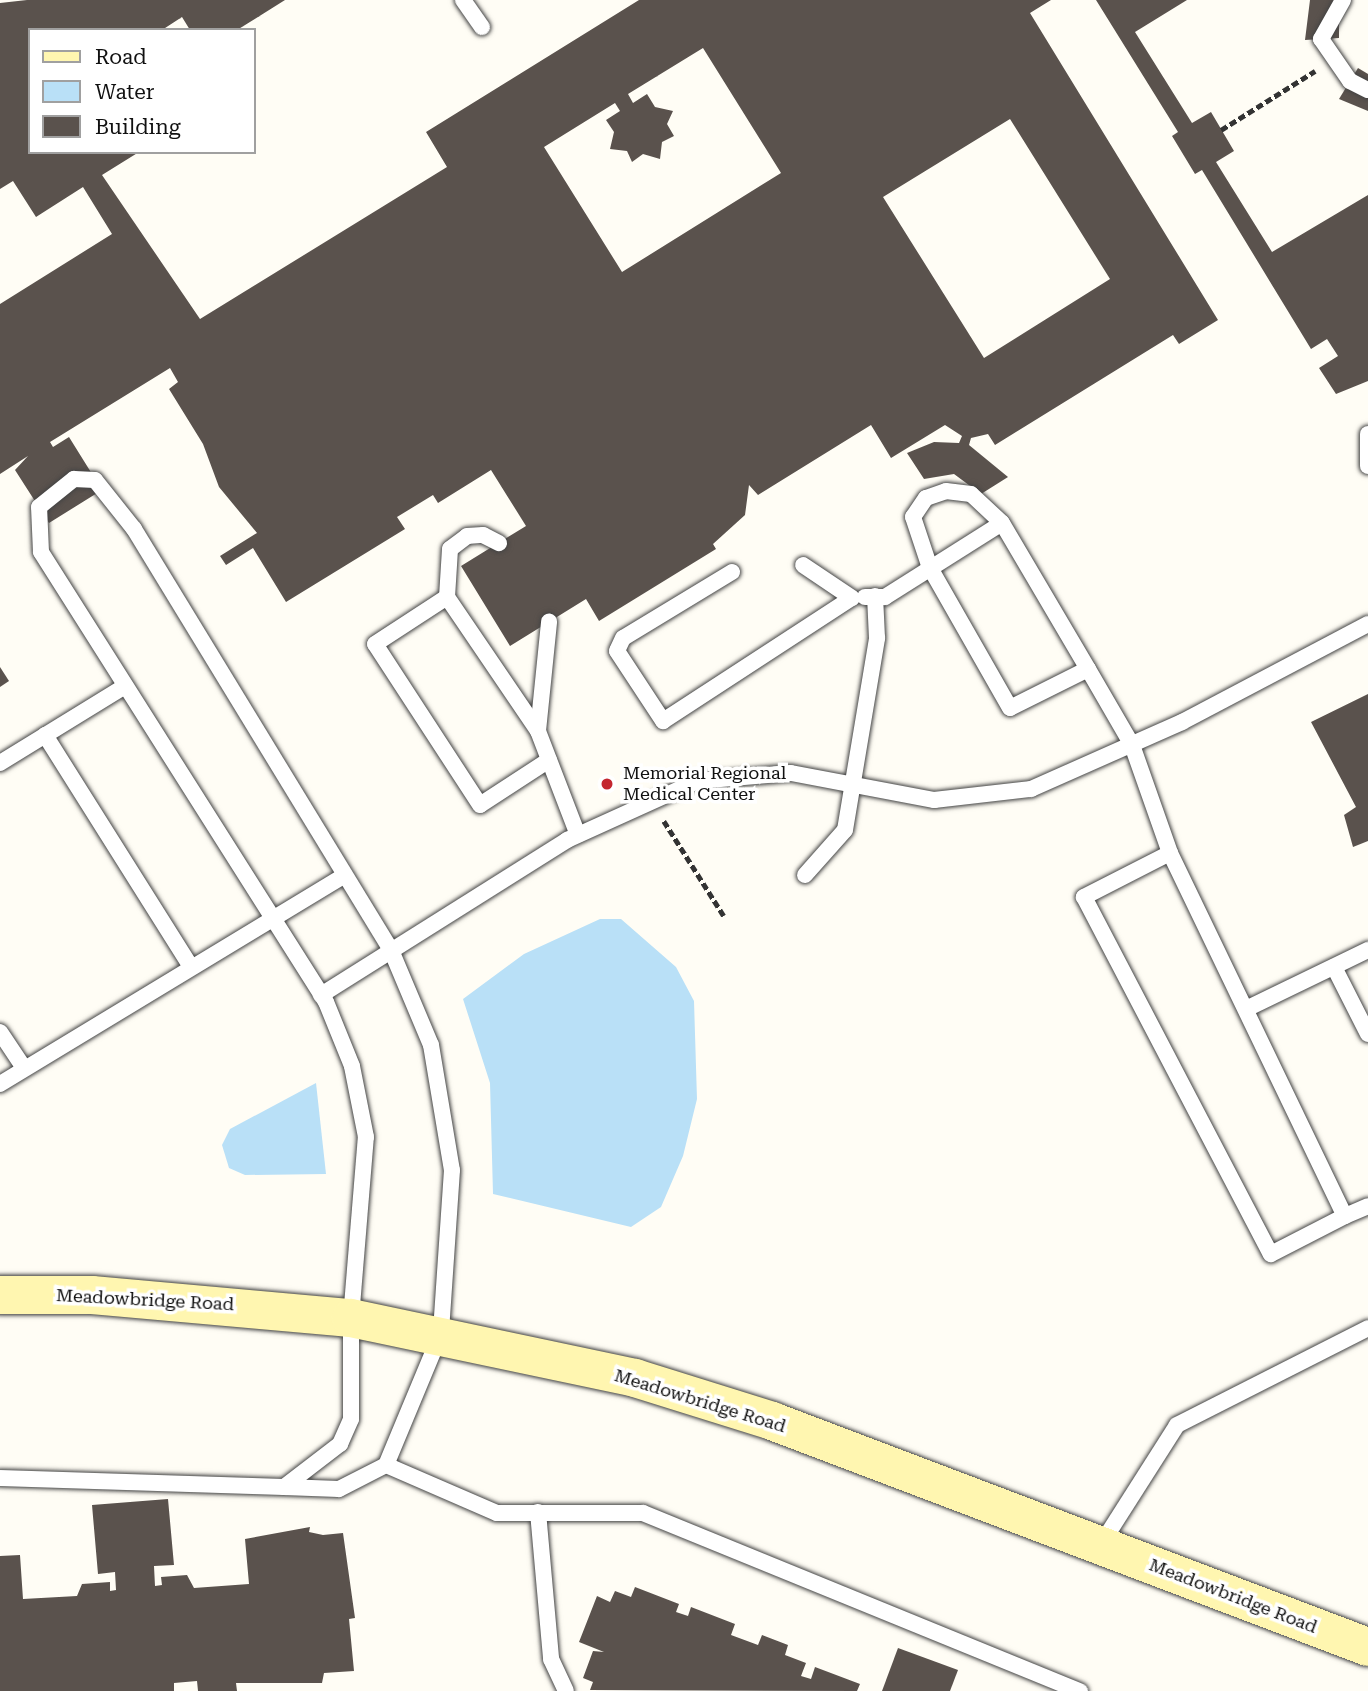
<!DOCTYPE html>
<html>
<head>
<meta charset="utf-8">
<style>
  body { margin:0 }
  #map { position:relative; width:1368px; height:1691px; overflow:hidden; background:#fffdf5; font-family:"Roboto Serif",serif }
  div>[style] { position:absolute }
  .water>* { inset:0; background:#b9e0f7 }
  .building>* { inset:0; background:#5a524d }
  .path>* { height:4.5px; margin-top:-2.25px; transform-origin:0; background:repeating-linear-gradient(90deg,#333 0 7px,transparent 0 10.5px) }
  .roads { filter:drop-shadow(0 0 2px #444) drop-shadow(0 0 2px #444) }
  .lane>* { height:16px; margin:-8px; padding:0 8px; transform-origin:8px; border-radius:8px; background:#fff }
  .secondary>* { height:38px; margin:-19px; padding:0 19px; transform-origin:19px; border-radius:19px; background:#fff6b0 }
  .dots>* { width:19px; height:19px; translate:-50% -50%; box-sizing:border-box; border:4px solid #fff; border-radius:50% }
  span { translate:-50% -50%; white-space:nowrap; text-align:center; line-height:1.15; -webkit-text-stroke:7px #fff; paint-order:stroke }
  .poi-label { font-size:18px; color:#111 }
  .left { translate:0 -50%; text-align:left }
  .street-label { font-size:18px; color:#111 }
  .legend { position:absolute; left:28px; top:28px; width:228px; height:126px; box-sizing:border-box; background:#fff; border:2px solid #a0a0a0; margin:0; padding:9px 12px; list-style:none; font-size:21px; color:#111 }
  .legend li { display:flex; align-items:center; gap:14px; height:35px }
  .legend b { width:35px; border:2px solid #a0a0a0 }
</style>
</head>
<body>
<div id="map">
  <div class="water">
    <i style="clip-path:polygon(600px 919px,621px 919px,676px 967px,694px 1001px,697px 1099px,683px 1156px,661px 1207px,631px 1227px,493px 1194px,490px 1083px,463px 999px,524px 954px)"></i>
    <i style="clip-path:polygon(316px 1083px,326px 1174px,245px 1175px,229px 1168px,222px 1145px,230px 1129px)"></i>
  </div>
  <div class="building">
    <i style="clip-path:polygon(evenodd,27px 0,285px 0,237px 30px,190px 30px,182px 17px,162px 30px,30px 30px,30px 152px,139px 152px,102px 175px,200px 319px,447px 167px,426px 132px,639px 0,1051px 0,1030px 13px,1218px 320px,1179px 344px,1173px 335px,995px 445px,988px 434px,971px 438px,969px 445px,1008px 477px,981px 494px,954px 474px,924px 479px,907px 453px,934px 442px,959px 443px,962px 436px,945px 425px,891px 458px,871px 425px,758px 495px,749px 485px,745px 515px,713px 544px,716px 549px,599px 621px,586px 599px,510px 646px,461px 566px,526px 526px,491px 470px,438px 503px,433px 495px,397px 517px,405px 529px,286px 602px,253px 548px,226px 565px,220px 556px,257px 533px,219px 487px,203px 444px,169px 389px,178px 382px,170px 368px,50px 442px,53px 447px,69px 437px,102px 490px,49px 523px,15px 470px,28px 456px,0 474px,0 304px,112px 234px,83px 187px,36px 217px,13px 181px,0 189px,0 3px,27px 0,703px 48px,781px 173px,622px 272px,544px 147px,615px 103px,620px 111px,606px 120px,614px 132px,610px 149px,627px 151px,632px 162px,643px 154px,660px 159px,662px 142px,674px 136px,667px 124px,673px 111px,655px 107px,647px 94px,633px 103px,628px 94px,703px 48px,27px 0,1010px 119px,1110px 279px,984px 358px,883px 197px,1010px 119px)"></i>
    <i style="clip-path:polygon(1096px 0,1187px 0,1135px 32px,1192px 123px,1211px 112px,1234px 151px,1216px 162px,1272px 252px,1368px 195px,1368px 381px,1336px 394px,1319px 368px,1338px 356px,1327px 339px,1311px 349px,1202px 170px,1195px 174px,1172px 136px,1178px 132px)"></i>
    <i style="clip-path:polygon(1310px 0,1351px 0,1339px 21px,1339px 38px,1305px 40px)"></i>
    <i style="clip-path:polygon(1358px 68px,1368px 74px,1368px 111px,1339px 99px)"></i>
    <i style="clip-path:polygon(0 667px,9px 681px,0 687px)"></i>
    <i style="clip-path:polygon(1368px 694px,1368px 841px,1353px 847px,1344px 815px,1356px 807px,1311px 722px)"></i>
    <i style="clip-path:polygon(168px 1499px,174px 1565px,154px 1566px,155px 1586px,162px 1585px,161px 1577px,187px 1575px,194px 1588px,249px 1584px,245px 1539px,310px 1527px,309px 1532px,323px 1535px,343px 1533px,355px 1618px,349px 1619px,354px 1671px,324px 1673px,322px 1683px,236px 1683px,237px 1691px,198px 1691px,197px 1681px,174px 1683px,174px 1691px,0 1691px,0 1556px,20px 1555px,23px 1599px,77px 1596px,82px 1584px,110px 1582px,110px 1591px,116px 1590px,115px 1572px,98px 1574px,92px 1505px)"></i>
    <i style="clip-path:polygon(635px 1587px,679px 1604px,676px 1612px,688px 1616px,691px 1607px,735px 1624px,731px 1635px,758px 1645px,762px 1635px,788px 1645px,785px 1655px,806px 1663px,801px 1676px,811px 1679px,815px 1667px,860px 1684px,857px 1691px,590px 1690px,593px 1682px,583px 1678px,593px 1651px,604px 1652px,579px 1642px,597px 1596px,610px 1602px,615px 1591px,631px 1597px)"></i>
    <i style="clip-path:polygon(898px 1648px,958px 1670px,950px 1691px,882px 1691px)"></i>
  </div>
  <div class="path">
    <i style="left:1221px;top:130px;width:111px;rotate:-32.1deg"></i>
    <i style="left:664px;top:821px;width:112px;rotate:57.7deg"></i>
  </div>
  <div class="roads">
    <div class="lane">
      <i style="left:463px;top:0;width:33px;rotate:55deg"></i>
      <i style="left:1343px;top:0;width:45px;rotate:119.4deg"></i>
      <i style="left:1321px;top:39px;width:51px;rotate:55.4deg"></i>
      <i style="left:1350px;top:81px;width:20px;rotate:27deg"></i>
      <i style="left:1368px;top:434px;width:32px;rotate:90deg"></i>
      <i style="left:74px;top:479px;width:21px;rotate:3deg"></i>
      <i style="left:95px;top:480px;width:63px;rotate:51.5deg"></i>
      <i style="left:134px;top:529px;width:493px;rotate:58.6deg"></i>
      <i style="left:391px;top:950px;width:103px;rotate:67.2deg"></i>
      <i style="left:431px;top:1045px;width:127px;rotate:80.5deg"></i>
      <i style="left:452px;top:1170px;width:163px;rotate:93.9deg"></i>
      <i style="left:441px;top:1333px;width:143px;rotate:112.6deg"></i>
      <i style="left:386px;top:1465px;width:53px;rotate:152.9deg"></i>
      <i style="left:339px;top:1489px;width:55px;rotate:-177.9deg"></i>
      <i style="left:284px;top:1487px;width:71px;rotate:-37.5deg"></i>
      <i style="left:340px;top:1444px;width:27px;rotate:-66deg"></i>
      <i style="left:351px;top:1419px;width:101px;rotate:-90deg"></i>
      <i style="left:351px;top:1318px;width:182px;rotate:-85.3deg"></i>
      <i style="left:366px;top:1137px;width:72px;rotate:-101.2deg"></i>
      <i style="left:352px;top:1066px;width:69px;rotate:-112.1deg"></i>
      <i style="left:326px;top:1002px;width:533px;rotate:-122.35deg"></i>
      <i style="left:41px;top:552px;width:45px;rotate:-92.5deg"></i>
      <i style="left:39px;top:507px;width:45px;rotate:-38.7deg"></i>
      <i style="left:732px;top:572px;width:127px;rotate:148.8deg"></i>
      <i style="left:623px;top:638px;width:14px;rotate:115deg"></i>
      <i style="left:617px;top:651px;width:84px;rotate:56.7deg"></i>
      <i style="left:663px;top:721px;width:225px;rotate:-33.1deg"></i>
      <i style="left:852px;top:598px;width:59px;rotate:-146deg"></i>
      <i style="left:447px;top:597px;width:48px;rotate:-86.4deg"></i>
      <i style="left:450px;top:549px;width:21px;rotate:-37deg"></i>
      <i style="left:467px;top:536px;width:16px;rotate:-4deg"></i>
      <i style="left:483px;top:535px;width:18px;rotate:27deg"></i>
      <i style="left:865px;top:597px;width:20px"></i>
      <i style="left:885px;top:597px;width:138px;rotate:-32.3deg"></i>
      <i style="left:1088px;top:669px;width:87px;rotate:153.4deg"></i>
      <i style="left:1010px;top:708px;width:161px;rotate:-119.7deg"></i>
      <i style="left:930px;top:568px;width:54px;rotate:-108.4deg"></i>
      <i style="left:913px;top:517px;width:23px;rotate:-56deg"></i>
      <i style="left:926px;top:498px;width:21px;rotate:-19deg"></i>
      <i style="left:946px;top:491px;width:25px;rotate:7deg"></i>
      <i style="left:971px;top:494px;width:42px;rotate:43.1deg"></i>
      <i style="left:1002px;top:523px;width:169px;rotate:59.5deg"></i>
      <i style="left:1088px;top:669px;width:88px;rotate:59.9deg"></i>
      <i style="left:1132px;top:745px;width:114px;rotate:70.6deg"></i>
      <i style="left:1170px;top:853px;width:403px;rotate:64.3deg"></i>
      <i style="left:1345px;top:1216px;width:25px;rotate:-23deg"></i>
      <i style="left:538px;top:731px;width:110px;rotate:-84.2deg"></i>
      <i style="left:45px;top:735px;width:272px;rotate:57.8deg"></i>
      <i style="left:549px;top:760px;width:82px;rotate:146.9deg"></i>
      <i style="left:480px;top:805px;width:192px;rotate:-123.1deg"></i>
      <i style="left:375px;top:644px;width:86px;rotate:-33.1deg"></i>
      <i style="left:447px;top:597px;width:162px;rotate:55.8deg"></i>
      <i style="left:538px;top:731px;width:111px;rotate:69deg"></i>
      <i style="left:0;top:763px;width:147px;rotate:-31.6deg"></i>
      <i style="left:1170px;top:853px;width:97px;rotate:152.9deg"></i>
      <i style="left:1084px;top:897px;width:403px;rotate:62.4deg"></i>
      <i style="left:1271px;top:1254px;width:83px;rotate:-27.2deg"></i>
      <i style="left:805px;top:875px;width:60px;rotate:-48.4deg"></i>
      <i style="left:845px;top:830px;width:195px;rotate:-80.5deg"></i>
      <i style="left:877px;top:638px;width:42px;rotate:-92.7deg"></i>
      <i style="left:1334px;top:967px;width:75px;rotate:63.1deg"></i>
      <i style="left:321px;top:995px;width:291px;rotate:-32.2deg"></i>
      <i style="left:567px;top:840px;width:143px;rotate:-24.4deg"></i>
      <i style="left:697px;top:781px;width:94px;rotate:-4.9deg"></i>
      <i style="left:791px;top:773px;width:146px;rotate:10.7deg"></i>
      <i style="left:934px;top:800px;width:98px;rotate:-6.5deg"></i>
      <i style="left:1031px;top:789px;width:165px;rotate:-23.9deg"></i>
      <i style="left:1182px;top:722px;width:210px;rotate:-27.8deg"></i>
      <i style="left:1246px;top:1009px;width:136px;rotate:-25.8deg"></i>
      <i style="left:0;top:1032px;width:43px;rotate:56.3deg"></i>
      <i style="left:0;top:1084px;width:403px;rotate:-31.2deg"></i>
      <i style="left:386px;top:1465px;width:121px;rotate:23.4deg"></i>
      <i style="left:497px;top:1513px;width:146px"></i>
      <i style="left:643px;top:1513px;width:472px;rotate:22.2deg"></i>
      <i style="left:0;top:1478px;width:284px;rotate:1.8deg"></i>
      <i style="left:538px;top:1512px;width:148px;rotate:84.9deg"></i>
      <i style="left:551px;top:1659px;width:35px;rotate:65deg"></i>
      <i style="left:1100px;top:1546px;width:143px;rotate:-57.5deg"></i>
      <i style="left:1177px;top:1425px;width:214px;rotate:-26.9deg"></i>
    </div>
    <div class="secondary">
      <i style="left:0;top:1295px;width:92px"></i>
      <i style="left:92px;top:1295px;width:260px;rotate:5.1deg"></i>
      <i style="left:351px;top:1318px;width:290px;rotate:11.9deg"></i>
      <i style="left:635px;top:1378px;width:144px;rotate:17.4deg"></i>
      <i style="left:772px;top:1421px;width:637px;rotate:20.77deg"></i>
    </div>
  </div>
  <div class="dots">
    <i style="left:607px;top:784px;background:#c4262e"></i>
  </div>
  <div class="poi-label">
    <span class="left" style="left:623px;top:784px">Memorial Regional<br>Medical Center</span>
  </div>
  <div class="street-label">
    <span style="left:145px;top:1300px;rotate:3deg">Meadowbridge Road</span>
    <span style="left:700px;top:1401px;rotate:17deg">Meadowbridge Road</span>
    <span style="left:1233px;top:1596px;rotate:21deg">Meadowbridge Road</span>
  </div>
  <ul class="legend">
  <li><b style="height:9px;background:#fff6b0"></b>Road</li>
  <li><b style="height:19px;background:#b9e0f7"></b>Water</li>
  <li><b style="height:19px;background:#5a524d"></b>Building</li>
  </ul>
</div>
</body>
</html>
